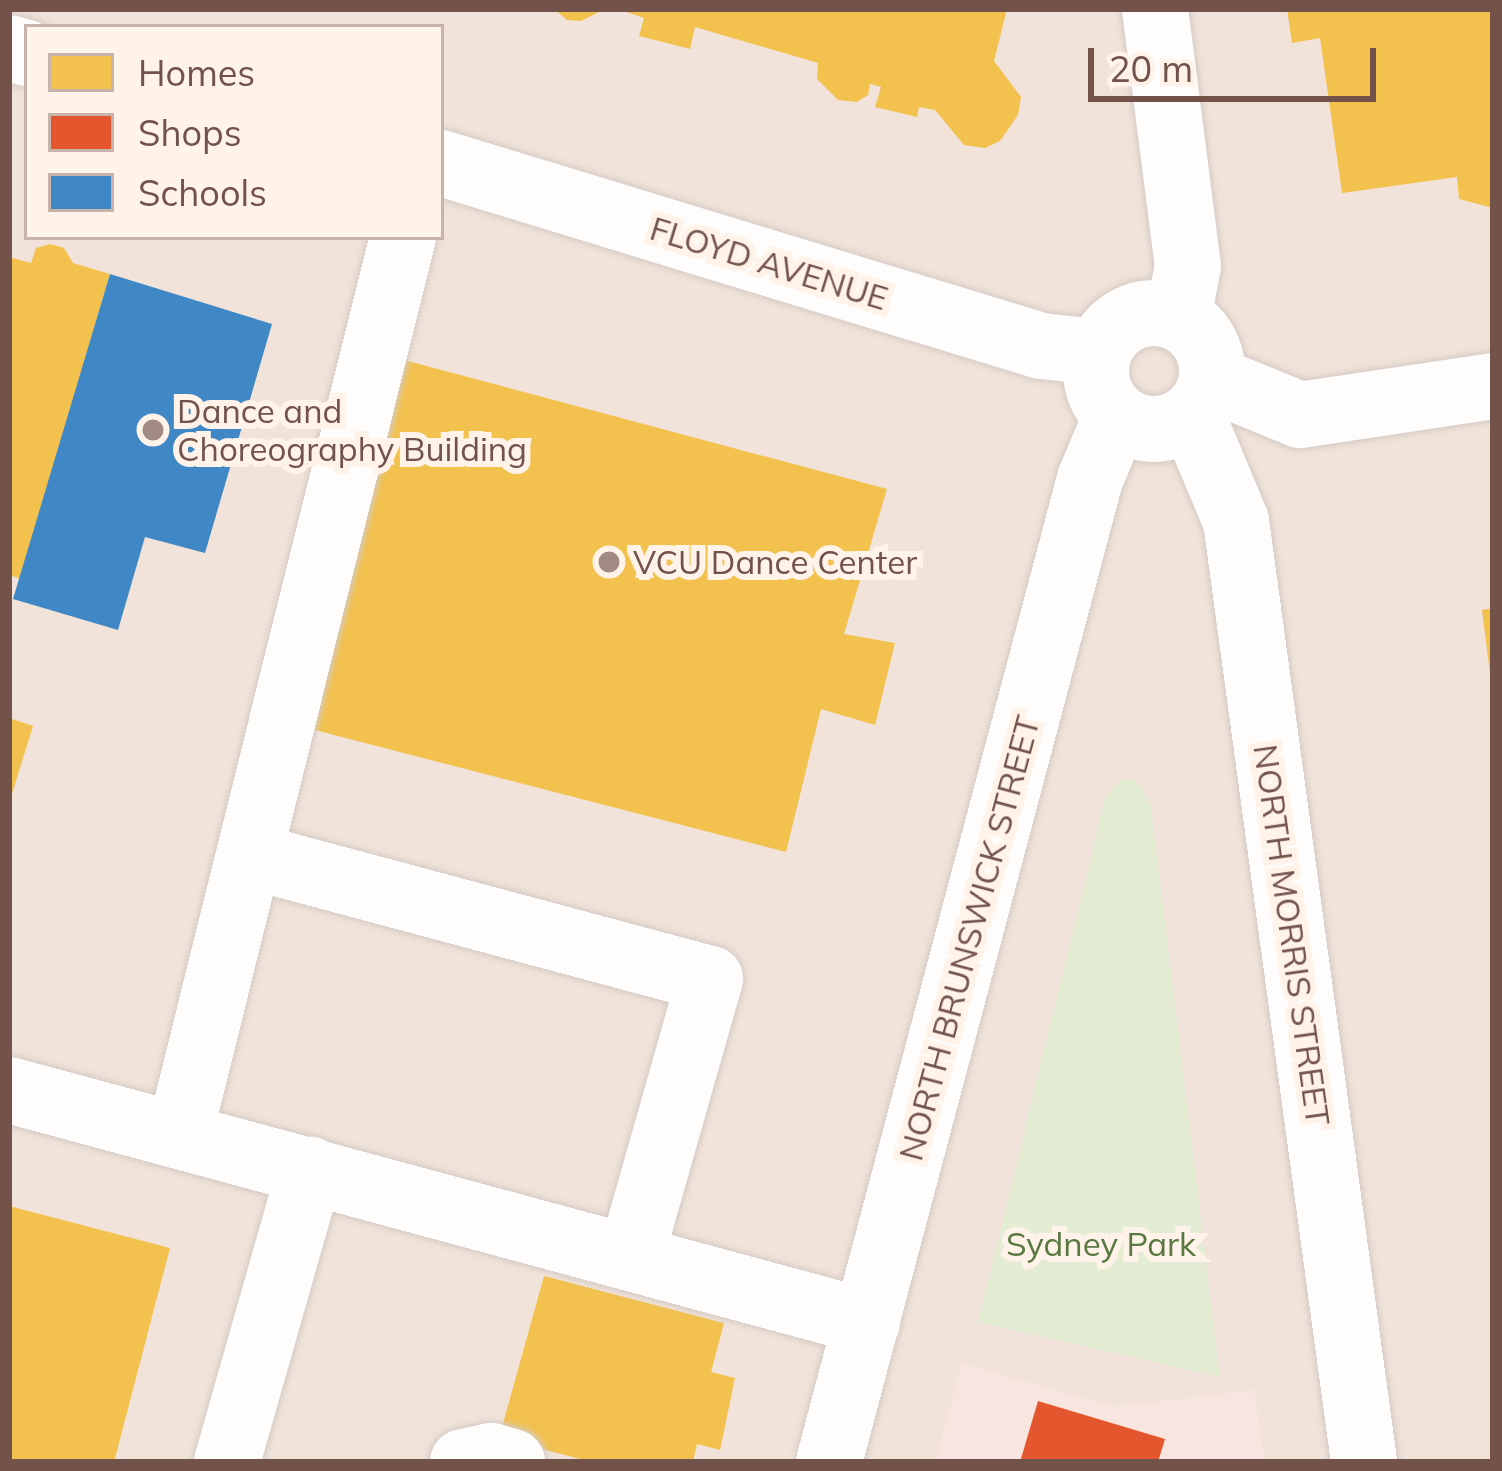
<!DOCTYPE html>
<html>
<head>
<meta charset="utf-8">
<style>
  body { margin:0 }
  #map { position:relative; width:1502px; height:1471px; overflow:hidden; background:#f6efe9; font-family:Mulish,sans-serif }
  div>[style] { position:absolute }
  .residential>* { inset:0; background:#f1e3d9 }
  .commercial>* { inset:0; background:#f9e5df }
  .green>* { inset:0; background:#e5ecd4 }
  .homes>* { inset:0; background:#f2c14e }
  .shops>* { inset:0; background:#e4572e }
  .schools>* { inset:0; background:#3f88c5 }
  .roads { filter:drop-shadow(0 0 3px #d4cbc6) drop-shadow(0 0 3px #d4cbc6) }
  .minor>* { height:66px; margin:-33px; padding:0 33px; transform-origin:33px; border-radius:33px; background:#fefdfc }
  .minor>.ring { margin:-33px; padding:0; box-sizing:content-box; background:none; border:66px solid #fefdfc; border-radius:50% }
  .dots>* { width:33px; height:33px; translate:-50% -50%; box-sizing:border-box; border:6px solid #fff3e9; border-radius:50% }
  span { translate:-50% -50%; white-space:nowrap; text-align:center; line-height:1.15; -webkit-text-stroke:12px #fff3e9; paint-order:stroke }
  .street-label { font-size:33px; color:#735349 }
  .poi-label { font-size:33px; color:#735349 }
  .left { translate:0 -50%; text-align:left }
  .park-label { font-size:33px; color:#597842 }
  .frame { position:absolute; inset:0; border:12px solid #735349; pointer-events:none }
  .legend { position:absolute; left:24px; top:24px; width:420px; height:216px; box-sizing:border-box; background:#fff3e9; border:3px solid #c7b3a9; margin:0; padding:15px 21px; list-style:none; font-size:36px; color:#735349 }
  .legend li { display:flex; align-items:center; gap:24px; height:60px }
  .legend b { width:60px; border:3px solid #c7b3a9 }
  .scale { position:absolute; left:1088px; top:48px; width:288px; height:54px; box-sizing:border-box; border:6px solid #735349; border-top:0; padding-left:15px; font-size:36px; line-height:42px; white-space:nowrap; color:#735349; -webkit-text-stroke:9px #fff3e9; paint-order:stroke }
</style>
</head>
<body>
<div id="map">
  <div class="residential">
    <i style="clip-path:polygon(evenodd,9px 9px,1493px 9px,1493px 1462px,9px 1462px,9px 9px,27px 27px,441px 27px,441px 237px,27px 237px,27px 27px)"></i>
  </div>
  <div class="commercial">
    <i style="clip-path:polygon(962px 1363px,1114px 1407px,1254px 1390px,1265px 1462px,935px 1462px)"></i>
  </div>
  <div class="green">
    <i style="clip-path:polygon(1122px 778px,1138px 782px,1151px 806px,1220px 1377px,978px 1322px,1105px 799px)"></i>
  </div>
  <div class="homes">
    <i style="clip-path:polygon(554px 9px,605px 9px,581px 21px,567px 20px)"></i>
    <i style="clip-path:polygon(618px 9px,1007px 9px,994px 61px,1021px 97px,1018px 115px,1000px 141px,985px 148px,964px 145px,935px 110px,919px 107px,917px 117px,875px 107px,881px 87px,870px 84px,868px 95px,857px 102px,838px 100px,817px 79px,818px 63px,695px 27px,690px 49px,639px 36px,644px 18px)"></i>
    <i style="clip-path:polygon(1287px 9px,1493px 9px,1493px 208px,1459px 199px,1457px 177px,1342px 193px,1320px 38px,1292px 43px)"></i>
    <i style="clip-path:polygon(50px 244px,64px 248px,73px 263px,110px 274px,21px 579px,9px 575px,9px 257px,31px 263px,36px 248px)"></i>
    <i style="clip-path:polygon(404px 360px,887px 489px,844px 634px,895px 643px,875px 725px,821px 709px,786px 852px,311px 729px)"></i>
    <i style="clip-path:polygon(1493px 608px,1493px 674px,1490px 674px,1482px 610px)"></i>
    <i style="clip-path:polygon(9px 718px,33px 726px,10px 800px,9px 800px)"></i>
    <i style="clip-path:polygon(9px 1206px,170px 1248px,114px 1462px,9px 1462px)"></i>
    <i style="clip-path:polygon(544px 1276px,724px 1323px,711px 1372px,735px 1378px,720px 1450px,697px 1444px,693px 1462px,592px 1462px,499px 1438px)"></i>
  </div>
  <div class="shops">
    <i style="clip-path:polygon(1038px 1401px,1165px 1439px,1158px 1462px,1020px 1462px)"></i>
  </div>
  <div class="schools">
    <i style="clip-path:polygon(110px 274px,272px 324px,205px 553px,145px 537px,118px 630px,13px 599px)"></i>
  </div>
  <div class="roads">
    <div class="minor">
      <i style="left:1155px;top:9px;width:259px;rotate:82.7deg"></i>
      <i style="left:1188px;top:266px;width:53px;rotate:100.9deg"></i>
      <i style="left:9px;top:48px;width:19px;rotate:16deg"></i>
      <i style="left:441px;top:163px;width:627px;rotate:16.96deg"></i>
      <i style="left:1041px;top:346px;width:57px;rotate:6deg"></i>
      <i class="ring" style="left:1096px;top:313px;width:50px;height:50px"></i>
      <i style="left:1212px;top:379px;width:95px;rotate:22.2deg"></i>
      <i style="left:1300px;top:415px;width:195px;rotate:-8.5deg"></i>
      <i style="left:1192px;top:416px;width:114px;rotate:67.3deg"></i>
      <i style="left:1236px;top:521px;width:950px;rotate:82.25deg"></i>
      <i style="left:251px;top:856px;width:475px;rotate:15deg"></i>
      <i style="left:710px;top:979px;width:289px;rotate:105.9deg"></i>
      <i style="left:9px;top:1090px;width:889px;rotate:15.13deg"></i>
      <i style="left:179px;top:1136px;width:926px;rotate:-76.01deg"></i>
      <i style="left:227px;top:1462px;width:304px;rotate:-74.1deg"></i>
      <i style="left:463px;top:1462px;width:29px;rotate:-12deg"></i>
      <i style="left:491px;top:1456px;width:22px;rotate:16deg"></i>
      <i style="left:829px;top:1462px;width:1017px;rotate:-75.13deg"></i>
      <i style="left:1090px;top:479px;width:67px;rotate:-67.2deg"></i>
    </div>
  </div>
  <div class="dots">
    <i style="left:153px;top:430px;background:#a18a81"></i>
    <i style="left:609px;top:562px;background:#a18a81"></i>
  </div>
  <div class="street-label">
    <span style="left:769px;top:263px;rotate:17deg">FLOYD AVENUE</span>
    <span style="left:1292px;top:935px;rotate:82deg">NORTH MORRIS STREET</span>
    <span style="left:969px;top:938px;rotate:-75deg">NORTH BRUNSWICK STREET</span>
  </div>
  <div class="poi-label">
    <span class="left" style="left:177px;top:430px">Dance and<br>Choreography Building</span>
    <span class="left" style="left:633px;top:562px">VCU Dance Center</span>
  </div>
  <div class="park-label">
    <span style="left:1101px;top:1244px">Sydney Park</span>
  </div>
  <div class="frame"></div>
  <ul class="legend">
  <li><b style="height:33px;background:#f2c14e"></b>Homes</li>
  <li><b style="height:33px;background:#e4572e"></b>Shops</li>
  <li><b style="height:33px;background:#3f88c5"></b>Schools</li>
  </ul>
  <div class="scale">20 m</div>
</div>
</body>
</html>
